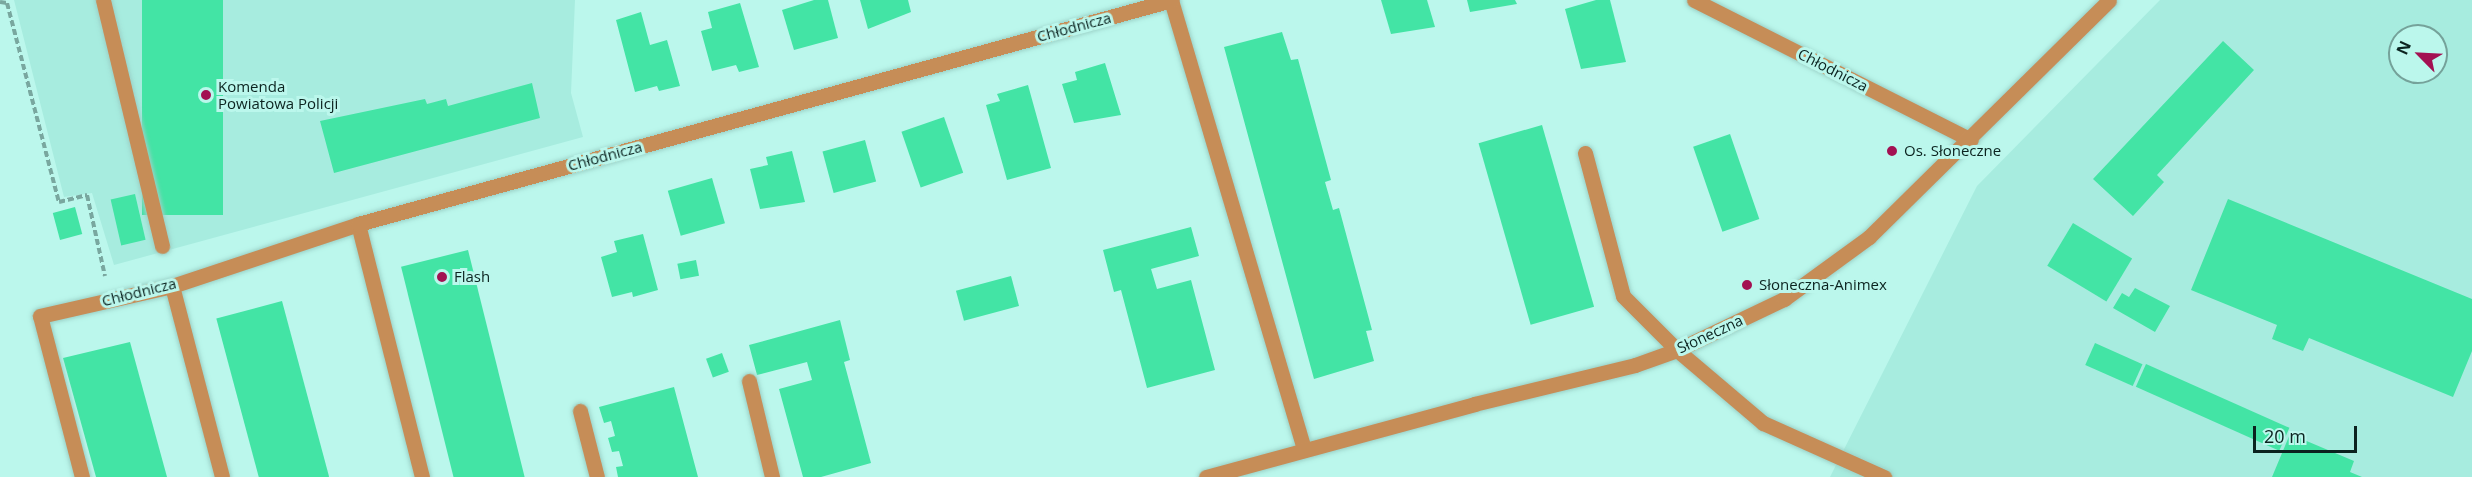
<!DOCTYPE html>
<html>
<head>
<meta charset="utf-8">
<style>
  body { margin:0 }
  #map { position:relative; width:2472px; height:477px; overflow:hidden; background:#bbf7ec; font-family:"Open Sans",sans-serif }
  div>[style] { position:absolute }
  .built>* { inset:0; background:#a7ecdf }
  .building>* { inset:0; background:#43e4a5; transform-origin:0 0 }
  .path>* { height:4px; margin-top:-2px; transform-origin:0; background:repeating-linear-gradient(90deg,#79a79f 0 6px,transparent 0 9px) }
  .roads { filter:drop-shadow(0 0 2px #9bd1c7) drop-shadow(0 0 2px #9bd1c7) }
  .minor>* { height:15px; margin:-7.5px; padding:0 7.5px; transform-origin:7.5px; border-radius:7.5px; background:#c68d57 }
  .dots>* { width:16px; height:16px; translate:-50% -50%; box-sizing:border-box; border:3px solid #bbf7ec; border-radius:50% }
  span { translate:-50% -50%; white-space:nowrap; text-align:center; line-height:1.15; -webkit-text-stroke:6px #bbf7ec; paint-order:stroke }
  .street-label { font-size:15px; color:#0b231f }
  .poi-label { font-size:15px; color:#0b231f }
  .left { translate:0 -50%; text-align:left }
  .north { position:absolute; left:2388px; top:24px; width:60px; height:60px; box-sizing:border-box; background:#bbf7ec; border:2px solid #75a29a; border-radius:50%; rotate:294deg; font-size:16px; font-weight:700; line-height:24px; text-align:center; color:#0b231f }
  .north::after { content:''; display:block; margin:auto; width:21px; height:27px; background:#a31152; clip-path:polygon(50% 0,100% 100%,50% 72%,0 100%) }
  .scale { position:absolute; left:2253px; top:426px; width:104px; height:27px; box-sizing:border-box; border:3px solid #0b231f; border-top:0; padding-left:8px; font-size:18px; line-height:21px; white-space:nowrap; color:#0b231f; -webkit-text-stroke:4px #bbf7ec; paint-order:stroke }
</style>
</head>
<body>
<div id="map">
  <div class="built">
    <i style="clip-path:polygon(14px 0,575px 0,571px 93px,583px 137px,114px 265px,92px 193px,64px 197px)"></i>
    <i style="clip-path:polygon(evenodd,2160px 0,2472px 0,2472px 477px,1830px 477px,1977px 186px,2160px 0,2400px 36px,2436px 36px,2436px 72px,2400px 72px,2400px 36px)"></i>
  </div>
  <div class="building">
    <i style="left:142px;top:0;width:81px;height:215px"></i>
    <i style="clip-path:polygon(814px 0,828px 0,838px 38px,794px 50px,782px 10px)"></i>
    <i style="clip-path:polygon(860px 0,908px 0,911px 12px,868px 29px)"></i>
    <i style="clip-path:polygon(1381px 0,1427px 0,1435px 27px,1391px 34px)"></i>
    <i style="clip-path:polygon(1467px 0,1515px 0,1517px 4px,1470px 12px)"></i>
    <i style="clip-path:polygon(1596px 0,1610px 0,1626px 62px,1581px 69px,1565px 9px)"></i>
    <i style="clip-path:polygon(740px 3px,759px 67px,739px 72px,736px 65px,712px 71px,701px 31px,712px 28px,708px 12px)"></i>
    <i style="clip-path:polygon(641px 12px,650px 45px,667px 40px,680px 86px,659px 91px,657px 86px,635px 92px,616px 20px)"></i>
    <i style="clip-path:polygon(1282px 32px,1291px 60px,1298px 59px,1331px 180px,1325px 182px,1333px 210px,1339px 208px,1372px 330px,1366px 331px,1374px 361px,1314px 379px,1224px 47px)"></i>
    <i style="clip-path:polygon(2223px 41px,2254px 70px,2157px 175px,2164px 182px,2133px 216px,2093px 179px)"></i>
    <i style="clip-path:polygon(1105px 63px,1121px 115px,1074px 123px,1062px 84px,1077px 80px,1075px 72px)"></i>
    <i style="clip-path:polygon(532px 83px,540px 118px,334px 173px,320px 121px,425px 99px,427px 104px,446px 99px,448px 106px)"></i>
    <i style="clip-path:polygon(1028px 85px,1051px 168px,1007px 180px,986px 105px,1000px 101px,997px 94px)"></i>
    <i style="left:944px;top:117px;width:59px;height:45px;rotate:71deg"></i>
    <i style="left:1542px;top:125px;width:189px;height:66px;rotate:74deg"></i>
    <i style="left:1730px;top:134px;width:90px;height:39px;rotate:71deg"></i>
    <i style="left:865px;top:140px;width:43px;height:44px;rotate:75deg"></i>
    <i style="clip-path:polygon(792px 151px,805px 202px,760px 209px,750px 169px,768px 165px,766px 157px)"></i>
    <i style="left:712px;top:178px;width:47px;height:46px;rotate:74deg"></i>
    <i style="left:135px;top:194px;width:47px;height:25px;rotate:77deg"></i>
    <i style="clip-path:polygon(2228px 199px,2472px 299px,2472px 351px,2453px 397px,2309px 338px,2303px 351px,2272px 339px,2277px 325px,2191px 290px)"></i>
    <i style="left:75px;top:207px;width:28px;height:23px;rotate:75deg"></i>
    <i style="left:2073px;top:223px;width:69px;height:50px;rotate:31deg"></i>
    <i style="clip-path:polygon(1191px 227px,1199px 256px,1151px 269px,1157px 289px,1191px 280px,1215px 370px,1147px 388px,1121px 290px,1114px 292px,1103px 250px)"></i>
    <i style="clip-path:polygon(643px 234px,658px 290px,633px 297px,632px 292px,612px 297px,601px 257px,617px 252px,614px 241px)"></i>
    <i style="left:468px;top:250px;width:234px;height:69px;rotate:76deg"></i>
    <i style="left:696px;top:260px;width:16px;height:19px;rotate:79deg"></i>
    <i style="left:1011px;top:276px;width:31px;height:57px;rotate:75deg"></i>
    <i style="clip-path:polygon(2135px 288px,2170px 306px,2155px 332px,2113px 308px,2122px 293px,2129px 297px)"></i>
    <i style="left:282px;top:301px;width:182px;height:68px;rotate:75deg"></i>
    <i style="clip-path:polygon(840px 320px,850px 360px,844px 362px,871px 463px,821px 477px,803px 477px,779px 389px,812px 380px,807px 362px,757px 375px,749px 345px)"></i>
    <i style="clip-path:polygon(130px 342px,167px 477px,96px 477px,63px 358px)"></i>
    <i style="left:2095px;top:343px;width:52px;height:24px;rotate:24deg"></i>
    <i style="left:722px;top:353px;width:20px;height:17px;rotate:70deg"></i>
    <i style="left:2146px;top:364px;width:157px;height:25px;rotate:24deg"></i>
    <i style="clip-path:polygon(674px 387px,698px 477px,618px 477px,616px 467px,623px 466px,619px 451px,612px 452px,608px 438px,615px 436px,611px 421px,604px 423px,599px 407px)"></i>
    <i style="clip-path:polygon(2290px 434px,2354px 461px,2350px 472px,2362px 477px,2272px 477px)"></i>
  </div>
  <div class="path">
    <i style="left:0;top:2px;width:7px;rotate:8deg"></i>
    <i style="left:7px;top:3px;width:206px;rotate:75.4deg"></i>
    <i style="left:59px;top:202px;width:29px;rotate:-14deg"></i>
    <i style="left:87px;top:195px;width:83px;rotate:77.5deg"></i>
  </div>
  <div class="roads">
    <div class="minor">
      <i style="left:103px;top:0;width:253px;rotate:76.5deg"></i>
      <i style="left:1171px;top:0;width:469px;rotate:73.5deg"></i>
      <i style="left:1694px;top:0;width:310px;rotate:26.8deg"></i>
      <i style="left:1585px;top:153px;width:148px;rotate:75.1deg"></i>
      <i style="left:1623px;top:296px;width:76px;rotate:45deg"></i>
      <i style="left:1677px;top:350px;width:113px;rotate:40.3deg"></i>
      <i style="left:1763px;top:423px;width:133px;rotate:24.1deg"></i>
      <i style="left:358px;top:224px;width:261px;rotate:75.8deg"></i>
      <i style="left:172px;top:286px;width:197px;rotate:75.3deg"></i>
      <i style="left:749px;top:381px;width:99px;rotate:76.5deg"></i>
      <i style="left:580px;top:411px;width:68px;rotate:75.6deg"></i>
      <i style="left:82px;top:477px;width:166px;rotate:-104.6deg"></i>
      <i style="left:40px;top:316px;width:135px;rotate:-12.8deg"></i>
      <i style="left:172px;top:286px;width:196px;rotate:-18.4deg"></i>
      <i style="left:358px;top:224px;width:844px;rotate:-15.39deg"></i>
      <i style="left:1206px;top:477px;width:278px;rotate:-15.2deg"></i>
      <i style="left:1474px;top:404px;width:166px;rotate:-13.6deg"></i>
      <i style="left:1635px;top:365px;width:45px;rotate:-19.7deg"></i>
      <i style="left:1677px;top:350px;width:119px;rotate:-25.5deg"></i>
      <i style="left:1784px;top:299px;width:105px;rotate:-36.1deg"></i>
      <i style="left:1869px;top:237px;width:337px;rotate:-44.6deg"></i>
    </div>
  </div>
  <div class="dots">
    <i style="left:206px;top:95px;background:#a31152"></i>
    <i style="left:1892px;top:151px;background:#a31152"></i>
    <i style="left:442px;top:277px;background:#a31152"></i>
    <i style="left:1747px;top:285px;background:#a31152"></i>
  </div>
  <div class="street-label">
    <span style="left:1074px;top:27px;rotate:-15deg">Chłodnicza</span>
    <span style="left:1833px;top:70px;rotate:27deg">Chłodnicza</span>
    <span style="left:605px;top:156px;rotate:-15deg">Chłodnicza</span>
    <span style="left:139px;top:292px;rotate:-14deg">Chłodnicza</span>
    <span style="left:1710px;top:334px;rotate:-25deg">Słoneczna</span>
  </div>
  <div class="poi-label">
    <span class="left" style="left:218px;top:95px">Komenda<br>Powiatowa Policji</span>
    <span class="left" style="left:1904px;top:151px">Os. Słoneczne</span>
    <span class="left" style="left:454px;top:277px">Flash</span>
    <span class="left" style="left:1759px;top:285px">Słoneczna-Animex</span>
  </div>
  <div class="north">N</div>
  <div class="scale">20 m</div>
</div>
</body>
</html>
